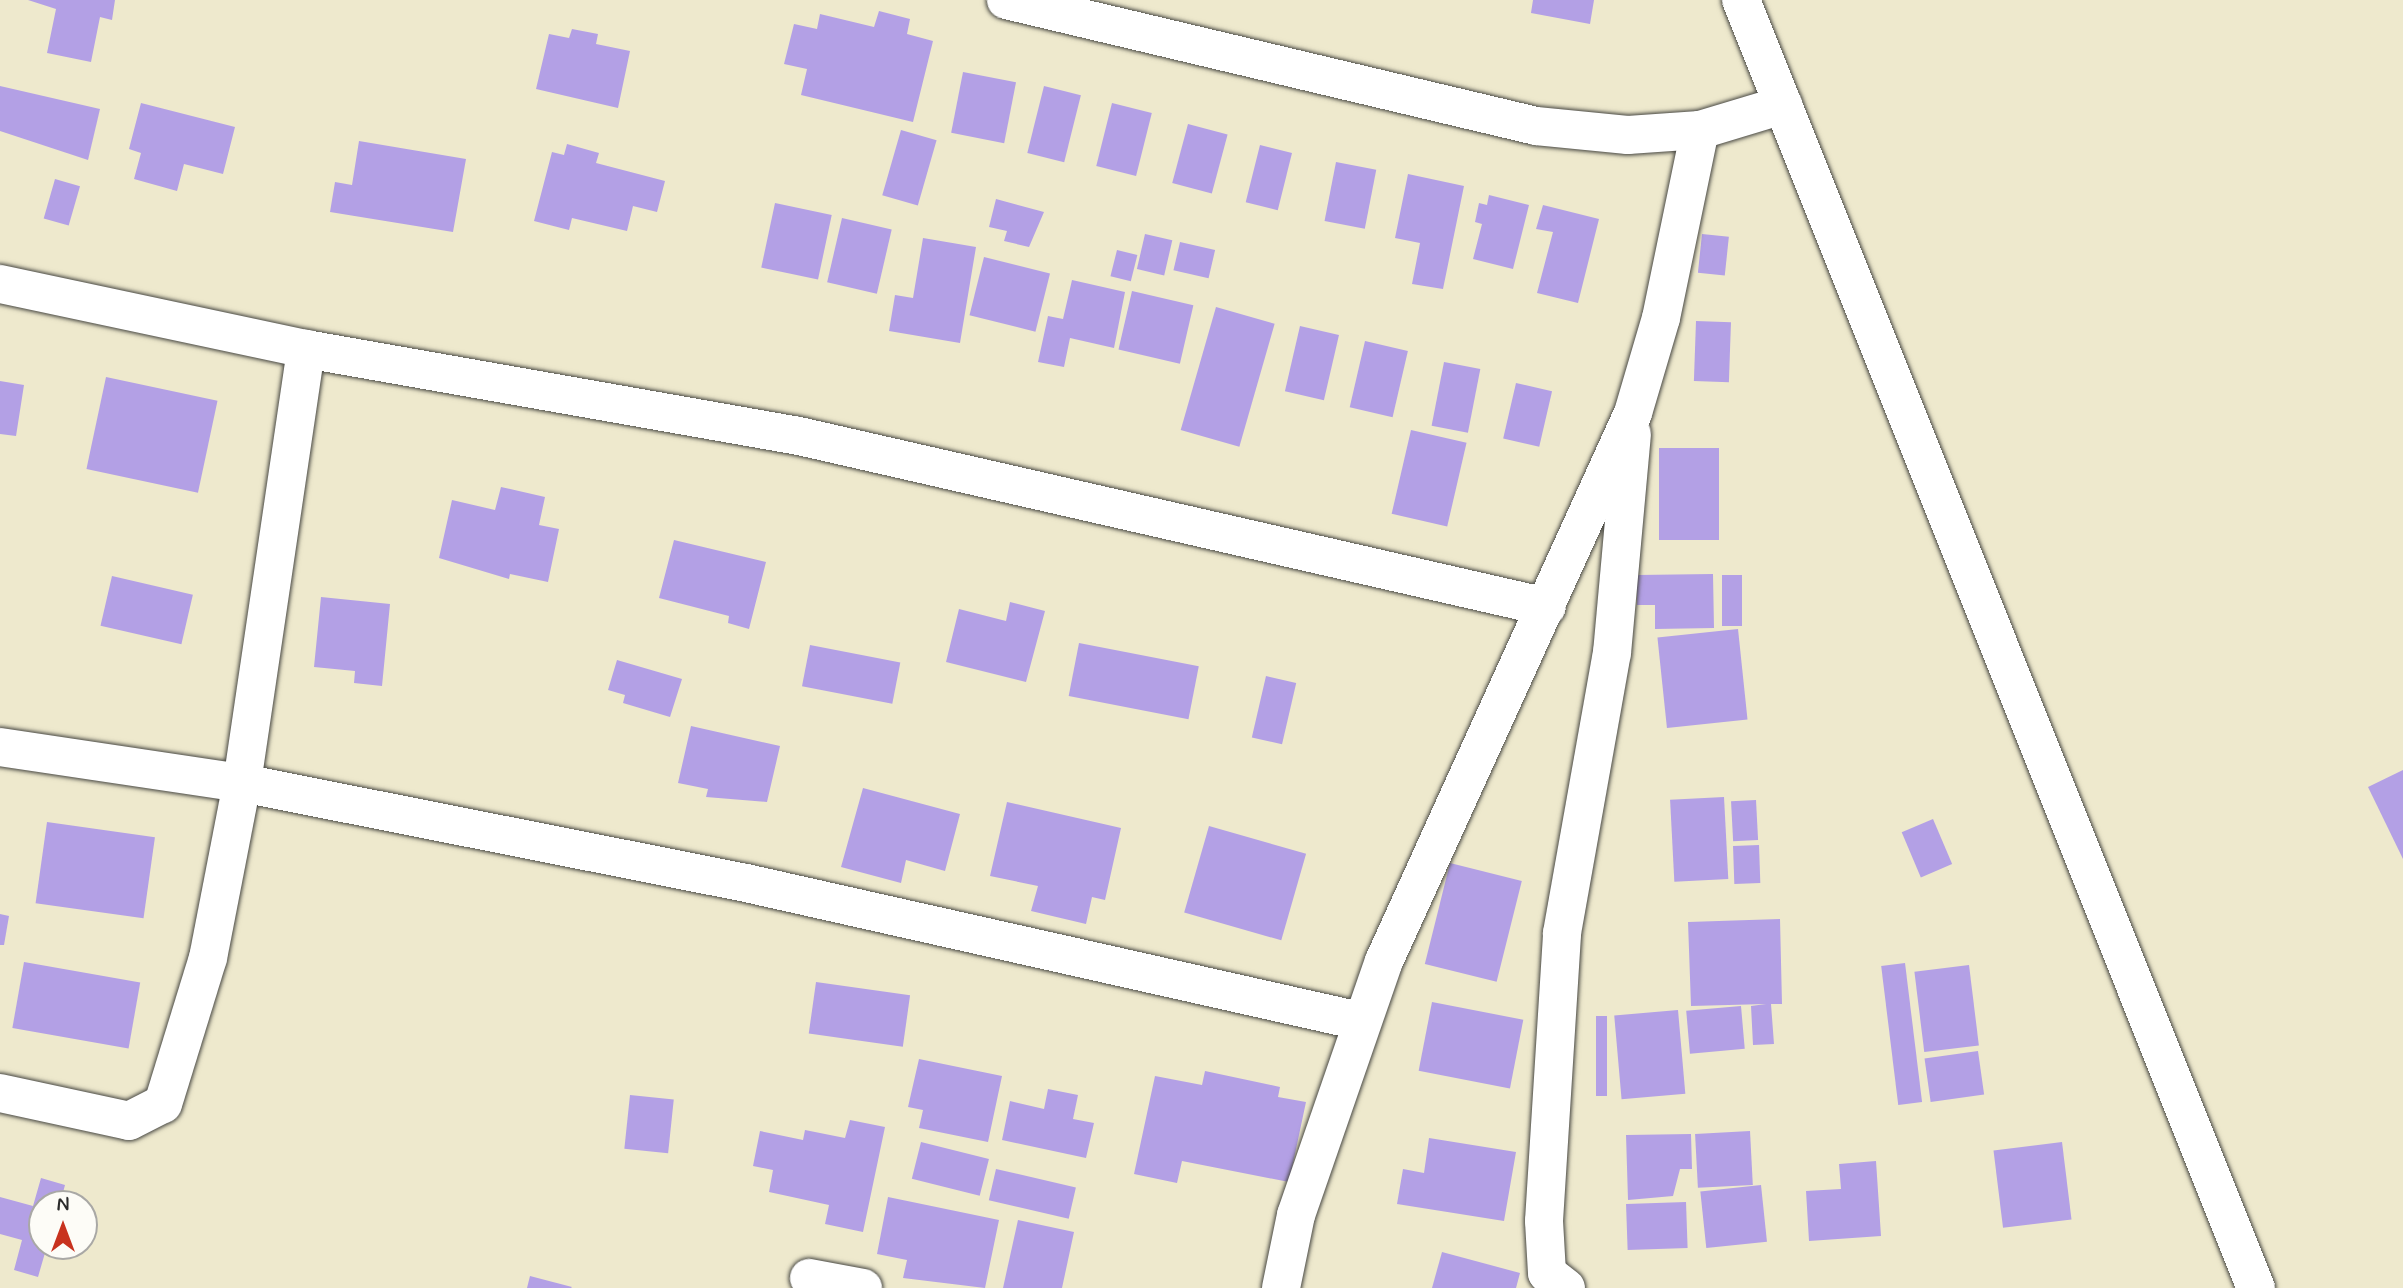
<!DOCTYPE html>
<html>
<head>
<meta charset="utf-8">
<style>
  body { margin:0 }
  #map { position:relative; width:2403px; height:1288px; overflow:hidden; background:#eee9cd; font-family:Mynerve,sans-serif }
  div>[style] { position:absolute }
  .building>* { inset:0; background:#b3a0e5; transform-origin:0 0 }
  .roads { filter:drop-shadow(0 0 2px #484843) drop-shadow(0 0 2px #484843) }
  .minor>* { height:38px; margin:-19px; padding:0 19px; transform-origin:19px; border-radius:19px; background:#fff }
  span { translate:-50% -50%; white-space:nowrap; text-align:center; line-height:1.15; -webkit-text-stroke:5px #fdfcf7; paint-order:stroke }
  .north { position:absolute; left:28px; top:1190px; width:70px; height:70px; box-sizing:border-box; background:#fdfcf7; border:2px solid #a9a8a5; border-radius:50%; rotate:0deg; font-size:19px; font-weight:700; line-height:28px; text-align:center; color:#2b2b2b }
  .north::after { content:''; display:block; margin:auto; width:24px; height:32px; background:#c8321e; clip-path:polygon(50% 0,100% 100%,50% 72%,0 100%) }
</style>
</head>
<body>
<div id="map">
  <div class="building">
    <i style="clip-path:polygon(28px 0,115px 0,112px 20px,100px 17px,91px 62px,47px 53px,56px 9px)"></i>
    <i style="clip-path:polygon(1533px 0,1594px 0,1590px 24px,1531px 13px)"></i>
    <i style="clip-path:polygon(879px 11px,910px 19px,907px 34px,933px 41px,913px 122px,801px 95px,807px 69px,784px 64px,794px 24px,817px 29px,820px 14px,874px 27px)"></i>
    <i style="clip-path:polygon(572px 29px,598px 34px,596px 44px,630px 51px,618px 108px,536px 89px,549px 34px,569px 38px)"></i>
    <i style="left:963px;top:72px;width:54px;height:62px;rotate:11deg"></i>
    <i style="clip-path:polygon(0 86px,100px 109px,88px 160px,0 131px)"></i>
    <i style="left:1044px;top:86px;width:38px;height:69px;rotate:14deg"></i>
    <i style="clip-path:polygon(141px 103px,235px 127px,223px 174px,184px 164px,177px 191px,134px 179px,141px 153px,129px 149px)"></i>
    <i style="left:1112px;top:103px;width:41px;height:65px;rotate:14deg"></i>
    <i style="left:1188px;top:124px;width:41px;height:61px;rotate:15deg"></i>
    <i style="left:901px;top:130px;width:37px;height:68px;rotate:16deg"></i>
    <i style="clip-path:polygon(359px 141px,466px 159px,453px 232px,330px 212px,335px 182px,352px 185px)"></i>
    <i style="clip-path:polygon(567px 144px,599px 153px,596px 163px,665px 181px,657px 212px,633px 206px,627px 231px,572px 218px,569px 230px,534px 221px,552px 152px,564px 155px)"></i>
    <i style="left:1260px;top:145px;width:33px;height:59px;rotate:14deg"></i>
    <i style="left:1336px;top:162px;width:41px;height:60px;rotate:11deg"></i>
    <i style="clip-path:polygon(1408px 174px,1464px 186px,1443px 289px,1412px 284px,1420px 243px,1395px 238px)"></i>
    <i style="left:55px;top:179px;width:26px;height:41px;rotate:16deg"></i>
    <i style="clip-path:polygon(1489px 195px,1529px 205px,1513px 269px,1473px 259px,1482px 224px,1475px 222px,1479px 203px,1487px 205px)"></i>
    <i style="clip-path:polygon(996px 199px,1044px 212px,1029px 247px,1004px 241px,1007px 231px,989px 227px)"></i>
    <i style="left:775px;top:203px;width:58px;height:66px;rotate:12deg"></i>
    <i style="clip-path:polygon(1543px 205px,1599px 219px,1578px 303px,1537px 293px,1553px 232px,1536px 229px)"></i>
    <i style="left:842px;top:218px;width:51px;height:66px;rotate:13deg"></i>
    <i style="left:1145px;top:234px;width:28px;height:36px;rotate:13deg"></i>
    <i style="left:1702px;top:234px;width:27px;height:39px;rotate:6deg"></i>
    <i style="clip-path:polygon(923px 238px,976px 247px,960px 343px,889px 331px,895px 295px,913px 298px)"></i>
    <i style="left:1180px;top:242px;width:36px;height:29px;rotate:13deg"></i>
    <i style="left:1117px;top:250px;width:21px;height:27px;rotate:14deg"></i>
    <i style="left:984px;top:257px;width:68px;height:60px;rotate:14deg"></i>
    <i style="clip-path:polygon(1072px 280px,1125px 292px,1114px 348px,1070px 338px,1064px 367px,1038px 362px,1048px 316px,1063px 319px)"></i>
    <i style="left:1132px;top:291px;width:63px;height:60px;rotate:13deg"></i>
    <i style="left:1216px;top:307px;width:61px;height:128px;rotate:16deg"></i>
    <i style="left:1696px;top:321px;width:35px;height:60px;rotate:2deg"></i>
    <i style="left:1300px;top:326px;width:40px;height:67px;rotate:13deg"></i>
    <i style="left:1365px;top:341px;width:44px;height:68px;rotate:13deg"></i>
    <i style="left:1444px;top:362px;width:37px;height:65px;rotate:11deg"></i>
    <i style="left:106px;top:377px;width:114px;height:94px;rotate:12deg"></i>
    <i style="clip-path:polygon(0 381px,24px 385px,16px 436px,0 434px)"></i>
    <i style="left:1516px;top:383px;width:37px;height:57px;rotate:13deg"></i>
    <i style="left:1411px;top:430px;width:57px;height:86px;rotate:13deg"></i>
    <i style="left:1659px;top:448px;width:60px;height:92px"></i>
    <i style="clip-path:polygon(501px 487px,545px 497px,539px 525px,559px 529px,548px 582px,510px 574px,509px 579px,439px 558px,452px 500px,495px 510px)"></i>
    <i style="clip-path:polygon(674px 540px,766px 562px,749px 629px,728px 623px,729px 616px,659px 598px)"></i>
    <i style="clip-path:polygon(1713px 574px,1714px 628px,1655px 629px,1655px 605px,1637px 605px,1637px 575px)"></i>
    <i style="left:1742px;top:575px;width:51px;height:20px;rotate:90deg"></i>
    <i style="left:112px;top:576px;width:83px;height:51px;rotate:13deg"></i>
    <i style="clip-path:polygon(321px 597px,390px 604px,382px 686px,354px 683px,355px 671px,314px 667px)"></i>
    <i style="clip-path:polygon(1010px 602px,1045px 611px,1026px 682px,946px 662px,959px 609px,1006px 621px)"></i>
    <i style="left:1738px;top:629px;width:91px;height:81px;rotate:84deg"></i>
    <i style="left:1079px;top:643px;width:122px;height:54px;rotate:11deg"></i>
    <i style="left:810px;top:645px;width:92px;height:42px;rotate:11deg"></i>
    <i style="clip-path:polygon(617px 660px,682px 679px,670px 717px,623px 703px,625px 695px,608px 690px)"></i>
    <i style="left:1266px;top:676px;width:31px;height:63px;rotate:13deg"></i>
    <i style="clip-path:polygon(691px 726px,780px 746px,767px 802px,706px 797px,708px 789px,678px 783px)"></i>
    <i style="clip-path:polygon(2403px 770px,2403px 859px,2368px 787px)"></i>
    <i style="clip-path:polygon(863px 788px,960px 814px,945px 871px,906px 860px,901px 883px,841px 867px)"></i>
    <i style="left:1724px;top:797px;width:82px;height:54px;rotate:87deg"></i>
    <i style="left:1756px;top:800px;width:40px;height:25px;rotate:87deg"></i>
    <i style="clip-path:polygon(1007px 802px,1121px 828px,1105px 900px,1092px 897px,1086px 924px,1031px 911px,1038px 886px,990px 876px)"></i>
    <i style="left:1933px;top:819px;width:49px;height:34px;rotate:67deg"></i>
    <i style="left:47px;top:822px;width:109px;height:82px;rotate:8deg"></i>
    <i style="left:1209px;top:826px;width:101px;height:90px;rotate:16deg"></i>
    <i style="left:1759px;top:845px;width:38px;height:26px;rotate:88deg"></i>
    <i style="left:1450px;top:863px;width:74px;height:104px;rotate:14deg"></i>
    <i style="clip-path:polygon(0 914px,9px 916px,4px 945px,0 945px)"></i>
    <i style="clip-path:polygon(1780px 919px,1782px 1004px,1771px 1004px,1774px 1044px,1753px 1045px,1751px 1006px,1766px 1004px,1691px 1006px,1688px 922px)"></i>
    <i style="left:24px;top:962px;width:118px;height:67px;rotate:10deg"></i>
    <i style="left:1905px;top:963px;width:140px;height:24px;rotate:83deg"></i>
    <i style="left:1969px;top:965px;width:81px;height:55px;rotate:83deg"></i>
    <i style="left:816px;top:982px;width:95px;height:52px;rotate:8deg"></i>
    <i style="left:1432px;top:1002px;width:93px;height:70px;rotate:11deg"></i>
    <i style="left:1741px;top:1006px;width:43px;height:55px;rotate:85deg"></i>
    <i style="left:1678px;top:1010px;width:84px;height:64px;rotate:85deg"></i>
    <i style="left:1596px;top:1016px;width:11px;height:80px"></i>
    <i style="left:1978px;top:1051px;width:44px;height:54px;rotate:82deg"></i>
    <i style="clip-path:polygon(919px 1059px,1002px 1076px,988px 1142px,919px 1128px,923px 1110px,908px 1107px)"></i>
    <i style="clip-path:polygon(1205px 1071px,1280px 1087px,1278px 1097px,1306px 1102px,1289px 1182px,1182px 1161px,1177px 1183px,1134px 1174px,1155px 1076px,1202px 1085px)"></i>
    <i style="clip-path:polygon(1048px 1089px,1078px 1095px,1073px 1119px,1094px 1123px,1086px 1158px,1002px 1140px,1010px 1101px,1044px 1109px)"></i>
    <i style="left:630px;top:1095px;width:44px;height:54px;rotate:6deg"></i>
    <i style="clip-path:polygon(850px 1120px,885px 1127px,863px 1232px,825px 1224px,829px 1205px,769px 1192px,773px 1170px,753px 1166px,760px 1131px,803px 1140px,805px 1130px,845px 1138px)"></i>
    <i style="left:1750px;top:1131px;width:54px;height:55px;rotate:87deg"></i>
    <i style="clip-path:polygon(1691px 1134px,1692px 1169px,1680px 1169px,1673px 1196px,1628px 1200px,1626px 1135px)"></i>
    <i style="clip-path:polygon(1429px 1138px,1516px 1152px,1504px 1221px,1397px 1204px,1403px 1169px,1424px 1173px)"></i>
    <i style="left:921px;top:1142px;width:70px;height:38px;rotate:14deg"></i>
    <i style="left:2062px;top:1142px;width:78px;height:69px;rotate:83deg"></i>
    <i style="clip-path:polygon(1876px 1161px,1881px 1236px,1809px 1241px,1806px 1191px,1841px 1189px,1839px 1164px)"></i>
    <i style="left:996px;top:1169px;width:82px;height:32px;rotate:13deg"></i>
    <i style="clip-path:polygon(41px 1178px,65px 1185px,60px 1204px,42px 1204px,42px 1246px,47px 1246px,38px 1277px,14px 1270px,22px 1240px,0 1234px,0 1197px,33px 1206px)"></i>
    <i style="left:1761px;top:1185px;width:57px;height:61px;rotate:84deg"></i>
    <i style="clip-path:polygon(888px 1197px,999px 1220px,985px 1288px,903px 1278px,907px 1260px,877px 1254px)"></i>
    <i style="left:1686px;top:1202px;width:46px;height:60px;rotate:88deg"></i>
    <i style="clip-path:polygon(1018px 1220px,1074px 1232px,1062px 1288px,1003px 1288px)"></i>
    <i style="clip-path:polygon(1442px 1252px,1520px 1273px,1516px 1288px,1432px 1288px)"></i>
    <i style="clip-path:polygon(530px 1276px,572px 1287px,571px 1288px,527px 1288px)"></i>
  </div>
  <div class="roads">
    <div class="minor">
      <i style="left:1006px;top:0;width:545px;rotate:13.37deg"></i>
      <i style="left:1536px;top:126px;width:92px;rotate:5.6deg"></i>
      <i style="left:1628px;top:135px;width:72px;rotate:-4deg"></i>
      <i style="left:1741px;top:0;width:1387px;rotate:68.21deg"></i>
      <i style="left:0;top:284px;width:313px;rotate:12deg"></i>
      <i style="left:306px;top:349px;width:501px;rotate:10.01deg"></i>
      <i style="left:799px;top:436px;width:767px;rotate:12.88deg"></i>
      <i style="left:0;top:747px;width:245px;rotate:8.5deg"></i>
      <i style="left:242px;top:783px;width:514px;rotate:11.22deg"></i>
      <i style="left:746px;top:883px;width:629px;rotate:12.67deg"></i>
      <i style="left:0;top:1093px;width:132px;rotate:12.2deg"></i>
      <i style="left:129px;top:1121px;width:38px;rotate:-27deg"></i>
      <i style="left:163px;top:1104px;width:153px;rotate:-72.9deg"></i>
      <i style="left:208px;top:958px;width:178px;rotate:-79deg"></i>
      <i style="left:242px;top:783px;width:439px;rotate:-81.6deg"></i>
      <i style="left:809px;top:1278px;width:55px;rotate:10.5deg"></i>
      <i style="left:1281px;top:1288px;width:75px;rotate:-78.4deg"></i>
      <i style="left:1296px;top:1215px;width:269px;rotate:-70.9deg"></i>
      <i style="left:1384px;top:961px;width:602px;rotate:-65.56deg"></i>
      <i style="left:1633px;top:413px;width:99px;rotate:-73.6deg"></i>
      <i style="left:1661px;top:318px;width:192px;rotate:-78.3deg"></i>
      <i style="left:1700px;top:130px;width:87px;rotate:-16.8deg"></i>
      <i style="left:1566px;top:1288px;width:24px;rotate:-142deg"></i>
      <i style="left:1547px;top:1273px;width:52px;rotate:-93.3deg"></i>
      <i style="left:1544px;top:1221px;width:289px;rotate:-86.4deg"></i>
      <i style="left:1562px;top:933px;width:284px;rotate:-79.9deg"></i>
      <i style="left:1612px;top:653px;width:220px;rotate:-84.8deg"></i>
    </div>
  </div>
  <div class="north">N</div>
</div>
</body>
</html>
